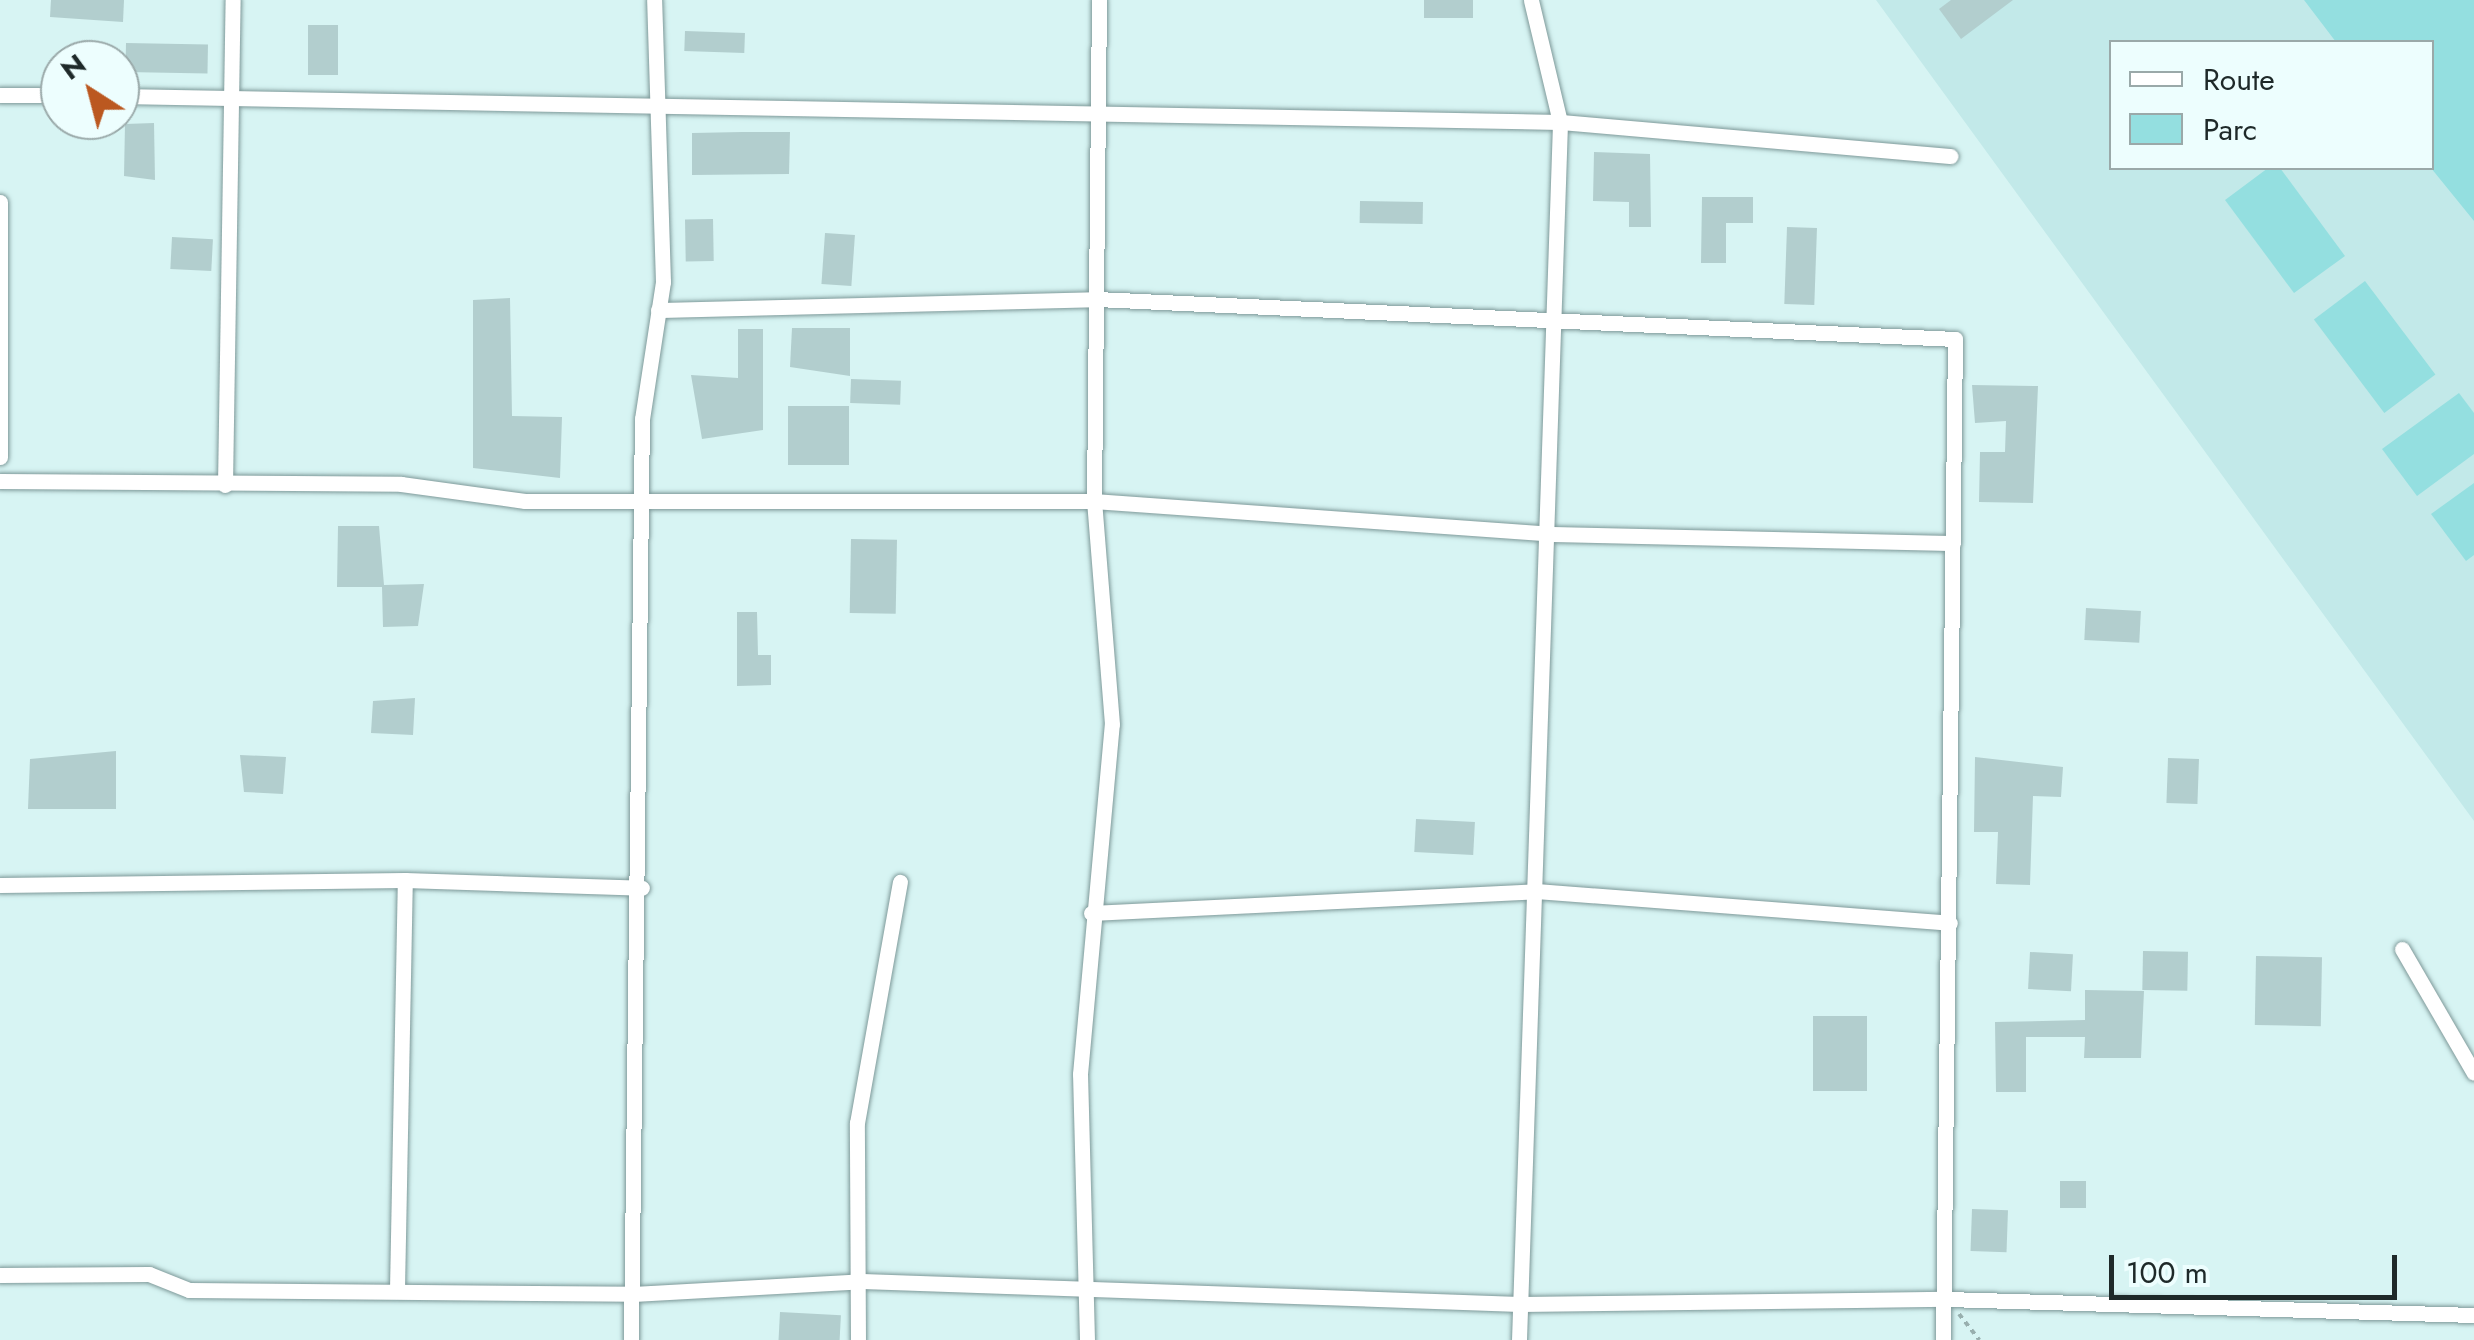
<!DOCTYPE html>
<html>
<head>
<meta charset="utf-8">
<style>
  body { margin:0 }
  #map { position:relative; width:2474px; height:1340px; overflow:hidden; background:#d7f4f3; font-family:Jost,sans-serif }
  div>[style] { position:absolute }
  .built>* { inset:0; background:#c2e9e9 }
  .green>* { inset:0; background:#94dfe0; transform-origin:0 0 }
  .building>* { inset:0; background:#b2cece; transform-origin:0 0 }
  .path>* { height:4px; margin-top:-2px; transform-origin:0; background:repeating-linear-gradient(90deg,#98afae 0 5px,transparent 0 10px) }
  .roads { filter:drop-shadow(0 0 2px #7e9999) drop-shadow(0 0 2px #7e9999) }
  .minor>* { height:15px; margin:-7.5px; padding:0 7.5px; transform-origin:7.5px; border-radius:7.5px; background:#fff }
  span { translate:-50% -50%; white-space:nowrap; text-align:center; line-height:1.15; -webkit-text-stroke:8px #edfefe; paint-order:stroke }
  .legend { position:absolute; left:2109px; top:40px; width:325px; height:130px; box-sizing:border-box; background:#edfefe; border:2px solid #9aa9a9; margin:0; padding:12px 18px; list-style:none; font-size:30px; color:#1e2929 }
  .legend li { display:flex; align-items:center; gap:20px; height:50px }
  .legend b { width:50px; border:2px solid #9aa9a9 }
  .north { position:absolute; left:40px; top:40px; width:100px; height:100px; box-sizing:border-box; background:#edfefe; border:2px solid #9aa9a9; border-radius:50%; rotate:324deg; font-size:28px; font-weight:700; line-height:40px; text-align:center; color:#1e2929 }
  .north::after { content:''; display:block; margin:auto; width:35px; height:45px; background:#bb5820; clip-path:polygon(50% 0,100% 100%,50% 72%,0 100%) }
  .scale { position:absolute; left:2109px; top:1255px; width:288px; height:45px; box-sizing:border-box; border:5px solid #1e2929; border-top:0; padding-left:12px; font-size:30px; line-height:35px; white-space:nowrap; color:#1e2929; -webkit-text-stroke:8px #edfefe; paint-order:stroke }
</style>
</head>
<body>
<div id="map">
  <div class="built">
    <i style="clip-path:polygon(evenodd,1876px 0,2474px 0,2474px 821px,1876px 0,2112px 42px,2432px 42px,2432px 168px,2112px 168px,2112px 42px)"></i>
  </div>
  <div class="green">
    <i style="clip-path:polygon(2304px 0,2474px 0,2474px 221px,2431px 168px,2432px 42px,2336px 42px)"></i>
    <i style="clip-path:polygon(2268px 168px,2280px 168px,2345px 256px,2294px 293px,2225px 200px)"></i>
    <i style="left:2365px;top:281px;width:117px;height:64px;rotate:53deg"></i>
    <i style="clip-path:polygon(2459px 393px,2474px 413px,2474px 454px,2417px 496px,2382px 449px)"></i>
    <i style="clip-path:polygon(2474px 483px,2474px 555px,2466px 561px,2431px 514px)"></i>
  </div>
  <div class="building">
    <i style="clip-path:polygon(51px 0,124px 0,123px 22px,50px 17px)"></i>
    <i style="left:1424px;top:0;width:49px;height:18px"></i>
    <i style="clip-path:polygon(1951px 0,2013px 0,1961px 39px,1939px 9px)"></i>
    <i style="left:308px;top:25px;width:30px;height:50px"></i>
    <i style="left:685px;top:31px;width:60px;height:20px;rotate:2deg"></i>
    <i style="left:126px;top:43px;width:82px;height:29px;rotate:1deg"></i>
    <i style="clip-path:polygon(154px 123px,155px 180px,124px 176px,125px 124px)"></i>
    <i style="clip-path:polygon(742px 132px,790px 132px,789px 174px,692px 175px,692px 133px)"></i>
    <i style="clip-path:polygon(1594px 152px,1650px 154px,1651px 227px,1629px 227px,1629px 202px,1593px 201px)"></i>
    <i style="clip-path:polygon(1702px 197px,1753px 197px,1753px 223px,1726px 223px,1726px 263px,1701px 263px)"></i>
    <i style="left:1360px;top:201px;width:63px;height:22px;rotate:1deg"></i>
    <i style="left:713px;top:219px;width:42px;height:28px;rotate:89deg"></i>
    <i style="left:1787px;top:227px;width:30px;height:77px;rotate:2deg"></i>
    <i style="left:825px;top:233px;width:30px;height:51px;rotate:4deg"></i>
    <i style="left:172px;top:237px;width:41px;height:32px;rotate:3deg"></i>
    <i style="clip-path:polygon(510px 298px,512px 416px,562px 417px,560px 478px,473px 468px,473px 300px)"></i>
    <i style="clip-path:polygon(792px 328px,850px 328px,850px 376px,790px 367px)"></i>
    <i style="clip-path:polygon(738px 329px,763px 329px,763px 430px,702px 439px,691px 375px,738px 378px)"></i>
    <i style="left:851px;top:379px;width:50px;height:24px;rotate:2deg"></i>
    <i style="clip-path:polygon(1972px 385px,2038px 386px,2033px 503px,1979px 502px,1980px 452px,2005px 452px,2006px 421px,1975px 423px)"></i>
    <i style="left:849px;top:406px;width:59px;height:61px;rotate:90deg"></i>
    <i style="clip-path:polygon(338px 526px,379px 526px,384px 585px,424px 584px,418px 626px,383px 627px,382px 587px,337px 587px)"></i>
    <i style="left:851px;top:539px;width:46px;height:74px;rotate:1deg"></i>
    <i style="left:2086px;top:608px;width:55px;height:32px;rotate:3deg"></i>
    <i style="clip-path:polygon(737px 612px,757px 612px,758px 655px,771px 655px,771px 685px,737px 686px)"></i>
    <i style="clip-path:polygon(415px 698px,413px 735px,371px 733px,373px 701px)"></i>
    <i style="clip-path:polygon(116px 751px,116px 809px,28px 809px,30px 759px)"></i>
    <i style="clip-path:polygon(240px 755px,286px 757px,283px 794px,244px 792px)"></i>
    <i style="clip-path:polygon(1975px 757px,2063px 767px,2061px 797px,2033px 796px,2030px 885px,1996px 884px,1998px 832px,1974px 832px)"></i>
    <i style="left:2168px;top:758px;width:31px;height:45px;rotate:2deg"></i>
    <i style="left:1416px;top:819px;width:59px;height:33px;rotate:3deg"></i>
    <i style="left:2143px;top:951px;width:45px;height:39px;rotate:1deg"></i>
    <i style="left:2030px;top:952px;width:43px;height:37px;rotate:3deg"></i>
    <i style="left:2256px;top:956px;width:66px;height:69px;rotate:1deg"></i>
    <i style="clip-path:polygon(2085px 990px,2144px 991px,2141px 1058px,2084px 1058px,2085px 1037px,2026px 1037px,2026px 1092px,1996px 1092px,1995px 1022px,2085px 1020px)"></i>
    <i style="left:1813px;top:1016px;width:54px;height:75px"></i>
    <i style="left:2060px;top:1181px;width:26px;height:27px"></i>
    <i style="left:1972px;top:1209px;width:36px;height:42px;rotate:2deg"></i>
    <i style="left:780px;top:1312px;width:61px;height:28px;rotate:3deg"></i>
  </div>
  <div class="path">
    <i style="left:1959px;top:1314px;width:33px;rotate:52deg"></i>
  </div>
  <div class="roads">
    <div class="minor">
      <i style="left:0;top:95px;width:60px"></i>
      <i style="left:120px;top:96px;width:1440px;rotate:1.03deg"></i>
      <i style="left:1560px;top:122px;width:392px;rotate:5deg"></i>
      <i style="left:0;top:202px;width:255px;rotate:90deg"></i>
      <i style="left:658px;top:310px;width:439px;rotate:-1.4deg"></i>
      <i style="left:1097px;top:299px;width:859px;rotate:2.67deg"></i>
      <i style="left:1955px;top:339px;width:1001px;rotate:90.69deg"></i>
      <i style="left:0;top:481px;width:401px;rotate:0.4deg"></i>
      <i style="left:401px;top:484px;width:125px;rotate:7.8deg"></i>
      <i style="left:525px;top:501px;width:569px"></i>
      <i style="left:1094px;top:501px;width:456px;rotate:4.1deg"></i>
      <i style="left:1549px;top:534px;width:404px;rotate:1.3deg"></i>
      <i style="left:225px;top:485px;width:485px;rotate:-89.1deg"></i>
      <i style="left:0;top:885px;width:405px;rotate:-0.7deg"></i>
      <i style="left:405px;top:880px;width:237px;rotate:1.9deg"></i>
      <i style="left:1091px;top:913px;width:446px;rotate:-2.8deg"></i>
      <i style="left:1536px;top:891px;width:415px;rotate:4.4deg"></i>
      <i style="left:2402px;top:949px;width:143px;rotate:59.9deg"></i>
      <i style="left:0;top:1275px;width:149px;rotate:-0.4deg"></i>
      <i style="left:149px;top:1274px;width:43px;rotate:21.8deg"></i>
      <i style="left:189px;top:1290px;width:444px;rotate:0.5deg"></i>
      <i style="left:633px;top:1294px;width:229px;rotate:-3.2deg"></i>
      <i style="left:862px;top:1281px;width:658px;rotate:2deg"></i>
      <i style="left:1520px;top:1304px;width:427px;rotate:-0.7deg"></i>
      <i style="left:1947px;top:1299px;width:527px;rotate:1.74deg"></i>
      <i style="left:397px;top:1289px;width:409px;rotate:-88.9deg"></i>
      <i style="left:631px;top:1340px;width:921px;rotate:-89.32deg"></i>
      <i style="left:642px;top:419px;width:139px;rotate:-81.3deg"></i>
      <i style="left:663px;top:282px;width:282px;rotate:-91.8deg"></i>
      <i style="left:858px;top:1340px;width:217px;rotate:-90.3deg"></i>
      <i style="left:857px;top:1123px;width:245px;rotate:-79.9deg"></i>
      <i style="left:1087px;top:1340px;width:266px;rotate:-91.5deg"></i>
      <i style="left:1080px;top:1074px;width:351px;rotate:-84.8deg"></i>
      <i style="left:1112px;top:724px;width:224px;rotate:-94.6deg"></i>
      <i style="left:1094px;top:501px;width:501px;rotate:-89.43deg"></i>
      <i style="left:1519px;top:1340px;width:1219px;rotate:-88.07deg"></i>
      <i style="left:1560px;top:122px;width:125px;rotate:-103.4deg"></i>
    </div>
  </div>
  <ul class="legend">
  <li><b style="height:12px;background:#fff"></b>Route</li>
  <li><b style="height:28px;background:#94dfe0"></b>Parc</li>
  </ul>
  <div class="north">N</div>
  <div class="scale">100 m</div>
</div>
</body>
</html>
